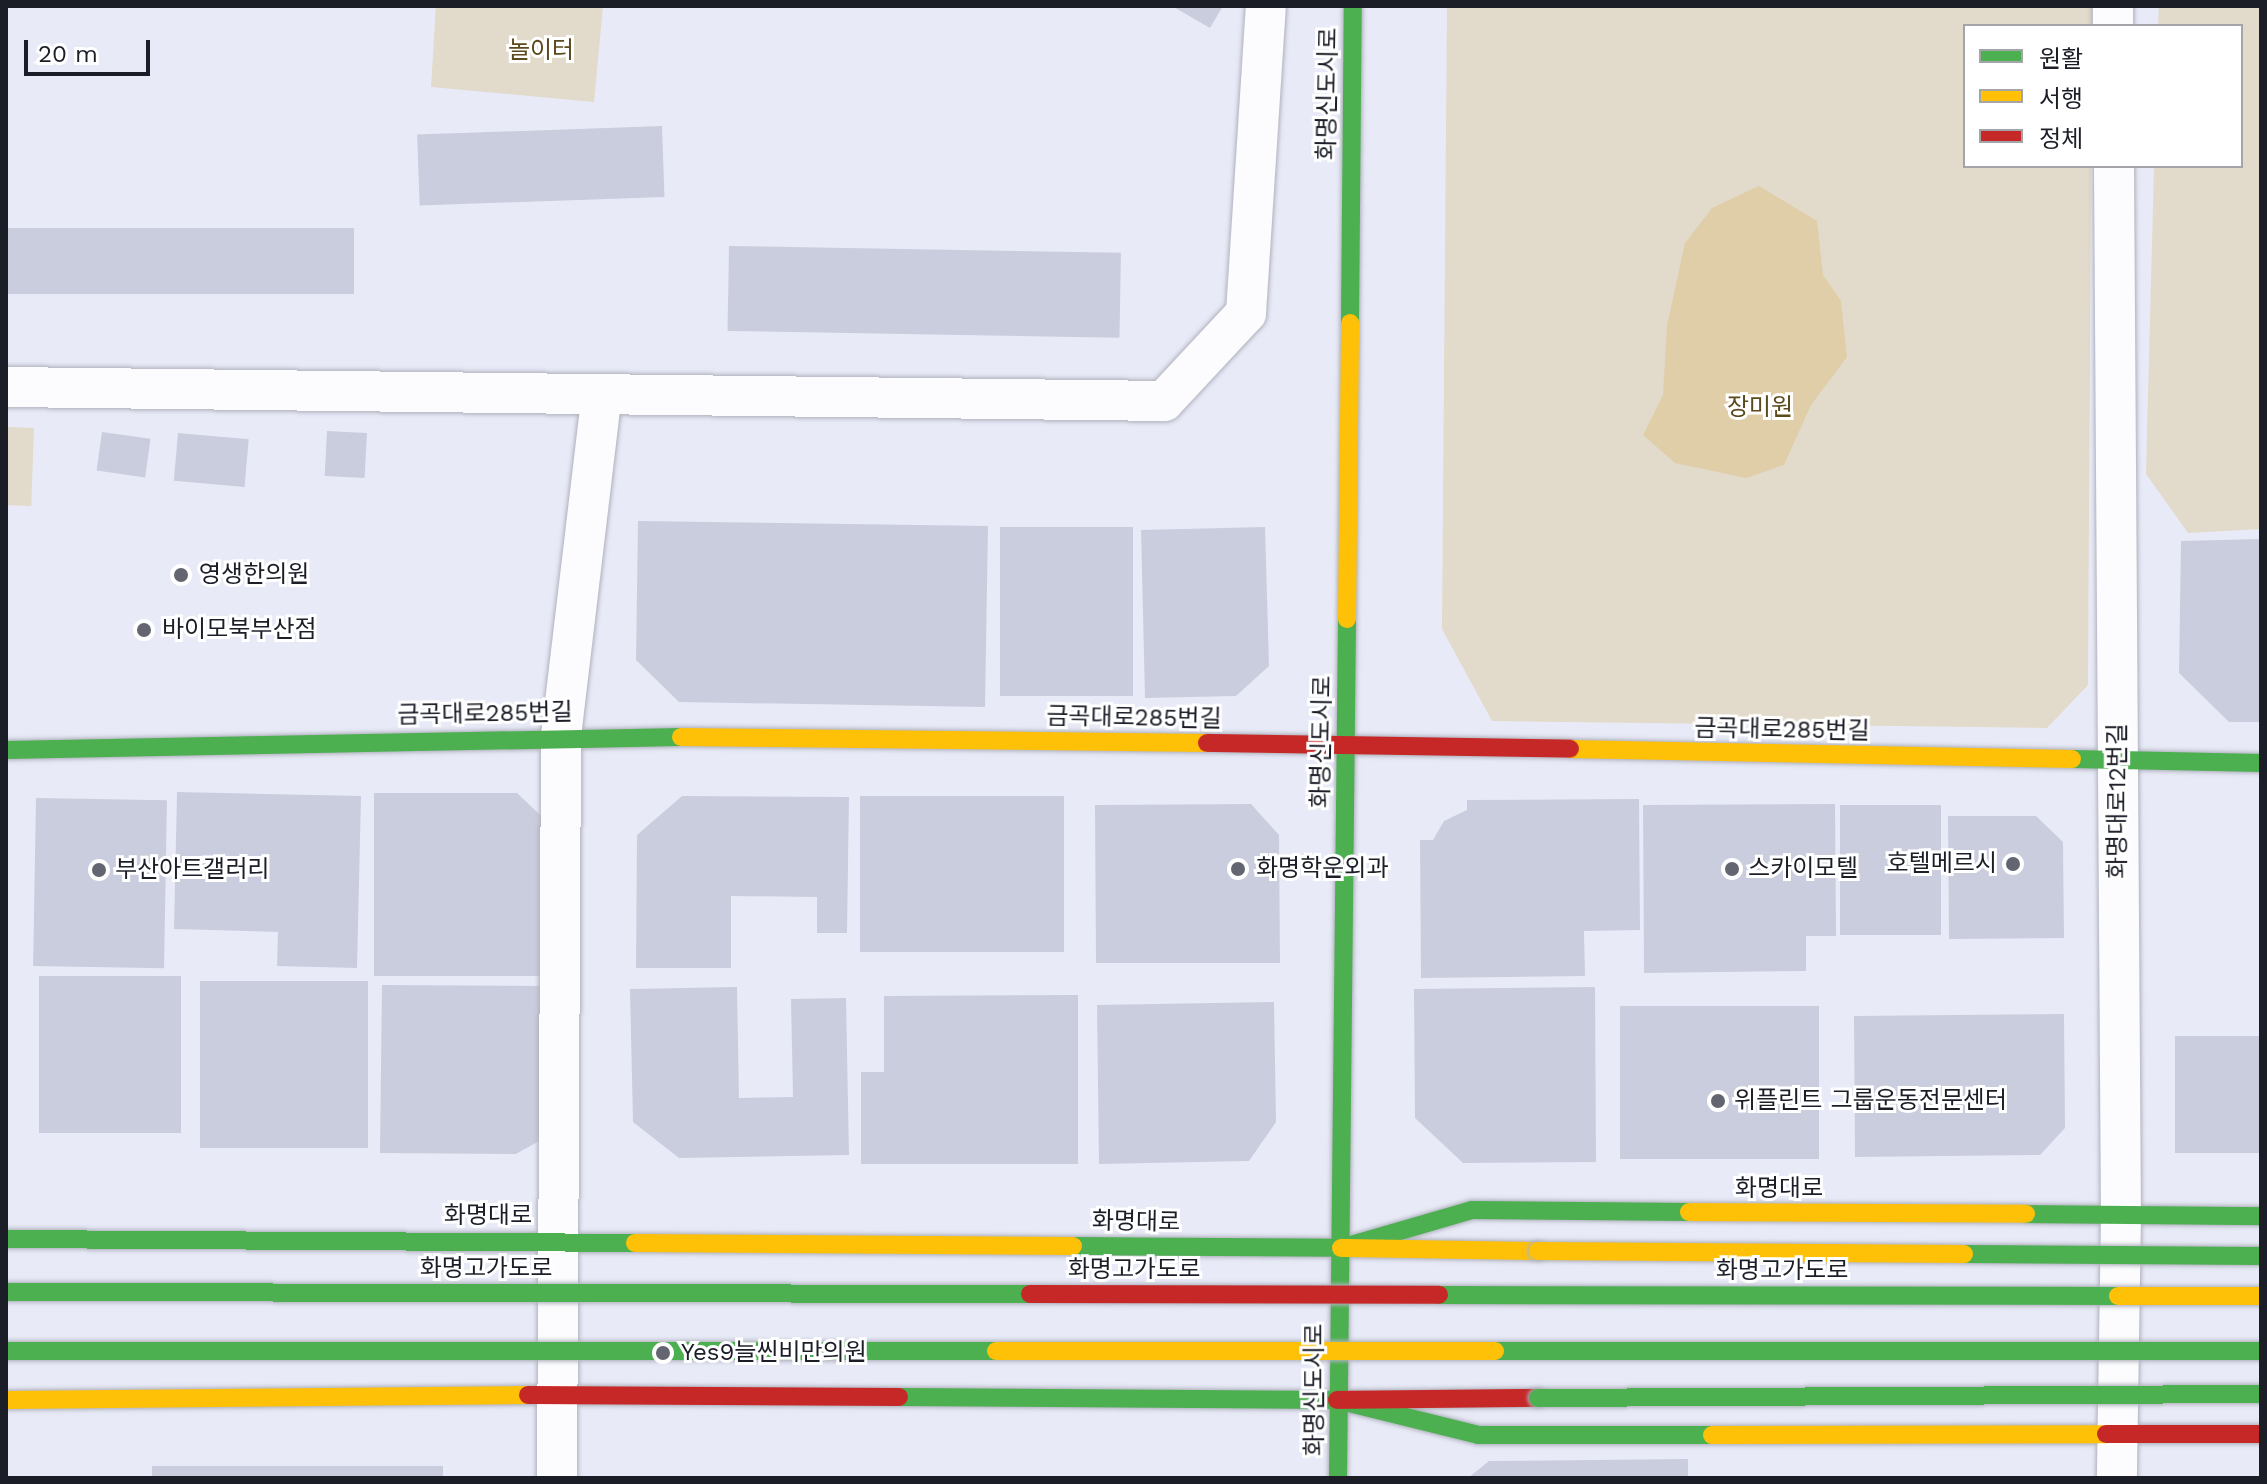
<!DOCTYPE html>
<html>
<head>
<meta charset="utf-8">
<style>
  body { margin:0 }
  #map { position:relative; width:2267px; height:1484px; overflow:hidden; background:#e8ebf7; font-family:"Work Sans","Noto Sans KR",sans-serif }
  div>[style] { position:absolute }
  .green>* { inset:0; background:#e2daca; transform-origin:0 0 }
  .water>* { inset:0; background:#dfcea8 }
  .building>* { inset:0; background:#cacddd; transform-origin:0 0 }
  .roads { filter:drop-shadow(0 0 2px #afb1bc) drop-shadow(0 0 2px #afb1bc) }
  .street>* { height:40px; margin:-20px; padding:0 20px; transform-origin:20px; border-radius:20px; background:#fcfcfe }
  .fast>* { height:18px; margin:-9px; padding:0 9px; transform-origin:9px; border-radius:9px; background:#4caf50 }
  .slow>* { height:18px; margin:-9px; padding:0 9px; transform-origin:9px; border-radius:9px; background:#ffc107 }
  .jam>* { height:18px; margin:-9px; padding:0 9px; transform-origin:9px; border-radius:9px; background:#c62828 }
  .bridges { filter:drop-shadow(0 0 2px #afb1bc) drop-shadow(0 0 2px #afb1bc) }
  .fast-bridge>* { height:18px; margin:-9px; padding:0 9px; transform-origin:9px; border-radius:9px; background:#4caf50 }
  .slow-bridge>* { height:18px; margin:-9px; padding:0 9px; transform-origin:9px; border-radius:9px; background:#ffc107 }
  .jam-bridge>* { height:18px; margin:-9px; padding:0 9px; transform-origin:9px; border-radius:9px; background:#c62828 }
  .dots>* { width:22px; height:22px; translate:-50% -50%; box-sizing:border-box; border:4px solid #fff; border-radius:50% }
  span { translate:-50% -50%; white-space:nowrap; text-align:center; line-height:1.15; -webkit-text-stroke:6px #fff; paint-order:stroke }
  .park-label { font-size:24px; color:#5b4a1b }
  .street-label { font-size:24px; color:#1b1d27 }
  .poi-label { font-size:24px; color:#1b1d27 }
  .left { translate:0 -50%; text-align:left }
  .right { translate:-100% -50%; text-align:right }
  .frame { position:absolute; inset:0; border:8px solid #1b1d27; pointer-events:none }
  .legend { position:absolute; left:1963px; top:24px; width:280px; height:144px; box-sizing:border-box; background:#fff; border:2px solid #a4a5a9; margin:0; padding:10px 14px; list-style:none; font-size:24px; color:#1b1d27 }
  .legend li { display:flex; align-items:center; gap:16px; height:40px }
  .legend b { width:40px; border:2px solid #a4a5a9 }
  .scale { position:absolute; left:24px; top:40px; width:126px; height:36px; box-sizing:border-box; border:4px solid #1b1d27; border-top:0; padding-left:10px; font-size:24px; line-height:28px; white-space:nowrap; color:#1b1d27; -webkit-text-stroke:6px #fff; paint-order:stroke }
</style>
</head>
<body>
<div id="map">
  <div class="green">
    <i style="clip-path:polygon(436px 6px,603px 6px,594px 102px,431px 87px)"></i>
    <i style="clip-path:polygon(1447px 6px,2092px 6px,2092px 26px,1965px 26px,1965px 166px,2091px 166px,2088px 685px,2047px 728px,1492px 721px,1442px 629px)"></i>
    <i style="clip-path:polygon(2159px 6px,2261px 6px,2261px 529px,2188px 533px,2146px 474px,2154px 166px,2241px 166px,2241px 26px,2158px 26px)"></i>
    <i style="left:6px;top:427px;width:28px;height:78px;rotate:2deg"></i>
  </div>
  <div class="water">
    <i style="clip-path:polygon(1759px 186px,1817px 221px,1823px 275px,1841px 301px,1847px 357px,1811px 405px,1784px 465px,1746px 478px,1675px 463px,1643px 435px,1663px 395px,1667px 326px,1685px 243px,1712px 208px)"></i>
  </div>
  <div class="building">
    <i style="clip-path:polygon(1172px 6px,1223px 6px,1210px 28px)"></i>
    <i style="left:662px;top:126px;width:71px;height:245px;rotate:88deg"></i>
    <i style="left:6px;top:228px;width:348px;height:66px"></i>
    <i style="left:729px;top:246px;width:392px;height:85px;rotate:1deg"></i>
    <i style="left:327px;top:431px;width:40px;height:45px;rotate:3deg"></i>
    <i style="left:102px;top:432px;width:49px;height:39px;rotate:8deg"></i>
    <i style="left:178px;top:433px;width:71px;height:48px;rotate:5deg"></i>
    <i style="clip-path:polygon(638px 521px,988px 526px,985px 707px,679px 702px,636px 660px)"></i>
    <i style="left:1000px;top:527px;width:133px;height:169px"></i>
    <i style="clip-path:polygon(1265px 527px,1269px 666px,1236px 696px,1145px 698px,1141px 530px)"></i>
    <i style="clip-path:polygon(2261px 539px,2261px 722px,2229px 722px,2179px 673px,2181px 541px)"></i>
    <i style="clip-path:polygon(177px 792px,361px 796px,357px 968px,277px 966px,278px 932px,174px 929px)"></i>
    <i style="clip-path:polygon(374px 793px,517px 793px,556px 830px,556px 976px,374px 976px)"></i>
    <i style="clip-path:polygon(682px 796px,849px 797px,847px 933px,817px 933px,817px 897px,731px 896px,731px 968px,636px 968px,637px 835px)"></i>
    <i style="left:1064px;top:796px;width:156px;height:204px;rotate:90deg"></i>
    <i style="left:36px;top:798px;width:131px;height:168px;rotate:1deg"></i>
    <i style="clip-path:polygon(1639px 799px,1640px 930px,1584px 931px,1585px 976px,1421px 978px,1420px 840px,1433px 840px,1444px 821px,1467px 810px,1467px 800px)"></i>
    <i style="clip-path:polygon(1251px 804px,1279px 835px,1280px 963px,1096px 963px,1095px 805px)"></i>
    <i style="clip-path:polygon(1835px 804px,1836px 936px,1806px 936px,1806px 971px,1644px 973px,1643px 805px)"></i>
    <i style="left:1941px;top:805px;width:130px;height:101px;rotate:90deg"></i>
    <i style="clip-path:polygon(1948px 816px,2036px 816px,2063px 842px,2064px 938px,1949px 939px)"></i>
    <i style="left:181px;top:976px;width:157px;height:142px;rotate:90deg"></i>
    <i style="left:200px;top:981px;width:168px;height:167px"></i>
    <i style="clip-path:polygon(382px 985px,550px 986px,548px 1136px,516px 1154px,380px 1153px)"></i>
    <i style="clip-path:polygon(737px 987px,739px 1098px,793px 1097px,791px 999px,846px 998px,849px 1155px,679px 1158px,633px 1122px,630px 989px)"></i>
    <i style="clip-path:polygon(1595px 987px,1596px 1162px,1463px 1163px,1415px 1118px,1414px 989px)"></i>
    <i style="clip-path:polygon(1078px 995px,1078px 1164px,861px 1164px,861px 1072px,884px 1072px,884px 996px)"></i>
    <i style="clip-path:polygon(1274px 1002px,1276px 1122px,1249px 1161px,1099px 1164px,1097px 1005px)"></i>
    <i style="left:1819px;top:1006px;width:153px;height:199px;rotate:90deg"></i>
    <i style="clip-path:polygon(2064px 1014px,2065px 1128px,2040px 1155px,1855px 1157px,1854px 1016px)"></i>
    <i style="left:2175px;top:1036px;width:86px;height:117px"></i>
    <i style="clip-path:polygon(1688px 1459px,1688px 1478px,1468px 1478px,1489px 1461px)"></i>
    <i style="left:152px;top:1466px;width:291px;height:12px"></i>
  </div>
  <div class="roads">
    <div class="street">
      <i style="left:2113px;top:6px;width:20px;rotate:90deg"></i>
      <i style="left:2114px;top:166px;width:1049px;rotate:89.62deg"></i>
      <i style="left:2121px;top:1215px;width:263px;rotate:90.9deg"></i>
      <i style="left:6px;top:387px;width:1158px;rotate:0.69deg"></i>
      <i style="left:1164px;top:401px;width:120px;rotate:-47deg"></i>
      <i style="left:1246px;top:313px;width:308px;rotate:-86.3deg"></i>
      <i style="left:557px;top:1478px;width:742px;rotate:-89.69deg"></i>
      <i style="left:561px;top:736px;width:344px;rotate:-83.2deg"></i>
    </div>
    <div class="fast">
      <i style="left:1350px;top:323px;width:317px;rotate:-89.5deg"></i>
      <i style="left:6px;top:750px;width:675px;rotate:-1.1deg"></i>
      <i style="left:2072px;top:759px;width:189px;rotate:1.2deg"></i>
      <i style="left:2026px;top:1214px;width:235px;rotate:0.5deg"></i>
      <i style="left:6px;top:1239px;width:629px;rotate:0.36deg"></i>
      <i style="left:1073px;top:1246px;width:268px;rotate:0.4deg"></i>
      <i style="left:1341px;top:1248px;width:136px;rotate:-16.2deg"></i>
      <i style="left:1472px;top:1210px;width:217px;rotate:0.5deg"></i>
      <i style="left:899px;top:1397px;width:438px;rotate:0.4deg"></i>
      <i style="left:1337px;top:1400px;width:145px;rotate:13.9deg"></i>
      <i style="left:1478px;top:1435px;width:234px"></i>
      <i style="left:1338px;top:1478px;width:859px;rotate:-89.4deg"></i>
    </div>
    <div class="slow">
      <i style="left:1347px;top:619px;width:296px;rotate:-89.4deg"></i>
      <i style="left:681px;top:737px;width:526px;rotate:0.65deg"></i>
      <i style="left:1570px;top:749px;width:502px;rotate:1.14deg"></i>
      <i style="left:1689px;top:1212px;width:337px;rotate:0.3deg"></i>
      <i style="left:635px;top:1243px;width:438px;rotate:0.4deg"></i>
      <i style="left:1341px;top:1248px;width:197px;rotate:0.9deg"></i>
      <i style="left:6px;top:1400px;width:522px;rotate:-0.55deg"></i>
      <i style="left:1712px;top:1435px;width:394px;rotate:-0.1deg"></i>
    </div>
    <div class="jam">
      <i style="left:1207px;top:743px;width:363px;rotate:0.9deg"></i>
      <i style="left:528px;top:1395px;width:371px;rotate:0.3deg"></i>
      <i style="left:1337px;top:1400px;width:201px;rotate:-0.6deg"></i>
      <i style="left:2106px;top:1434px;width:155px"></i>
    </div>
  </div>
  <div class="bridges">
    <div class="fast-bridge">
      <i style="left:1964px;top:1254px;width:297px;rotate:0.4deg"></i>
      <i style="left:6px;top:1292px;width:1024px;rotate:0.11deg"></i>
      <i style="left:1439px;top:1295px;width:679px;rotate:0.08deg"></i>
      <i style="left:6px;top:1351px;width:990px"></i>
      <i style="left:1495px;top:1351px;width:766px"></i>
      <i style="left:1538px;top:1398px;width:723px;rotate:-0.32deg"></i>
    </div>
    <div class="slow-bridge">
      <i style="left:1538px;top:1251px;width:426px;rotate:0.4deg"></i>
      <i style="left:2118px;top:1296px;width:143px"></i>
      <i style="left:996px;top:1351px;width:499px"></i>
    </div>
    <div class="jam-bridge">
      <i style="left:1030px;top:1294px;width:409px;rotate:0.1deg"></i>
    </div>
  </div>
  <div class="dots">
    <i style="left:181px;top:575px;background:#636570"></i>
    <i style="left:144px;top:630px;background:#636570"></i>
    <i style="left:2013px;top:864px;background:#636570"></i>
    <i style="left:1238px;top:869px;background:#636570"></i>
    <i style="left:1732px;top:869px;background:#636570"></i>
    <i style="left:99px;top:870px;background:#636570"></i>
    <i style="left:1718px;top:1101px;background:#636570"></i>
    <i style="left:663px;top:1353px;background:#636570"></i>
  </div>
  <div class="park-label">
    <span style="left:541px;top:51px">놀이터</span>
    <span style="left:1760px;top:408px">장미원</span>
  </div>
  <div class="street-label">
    <span style="left:1328px;top:94px;rotate:-89deg">화명신도시로</span>
    <span style="left:485px;top:714px;rotate:-1deg">금곡대로285번길</span>
    <span style="left:1134px;top:718px;rotate:1deg">금곡대로285번길</span>
    <span style="left:1782px;top:730px;rotate:1deg">금곡대로285번길</span>
    <span style="left:1322px;top:742px;rotate:-89deg">화명신도시로</span>
    <span style="left:2118px;top:801px;rotate:-90deg">화명대로12번길</span>
    <span style="left:1779px;top:1189px">화명대로</span>
    <span style="left:488px;top:1216px">화명대로</span>
    <span style="left:1136px;top:1222px;rotate:1deg">화명대로</span>
    <span style="left:486px;top:1269px">화명고가도로</span>
    <span style="left:1134px;top:1270px">화명고가도로</span>
    <span style="left:1782px;top:1271px">화명고가도로</span>
    <span style="left:1315px;top:1390px;rotate:-90deg">화명신도시로</span>
  </div>
  <div class="poi-label">
    <span class="left" style="left:199px;top:575px">영생한의원</span>
    <span class="left" style="left:162px;top:630px">바이모북부산점</span>
    <span class="right" style="left:1997px;top:864px">호텔메르시</span>
    <span class="left" style="left:1256px;top:869px">화명학운외과</span>
    <span class="left" style="left:1748px;top:869px">스카이모텔</span>
    <span class="left" style="left:115px;top:870px">부산아트갤러리</span>
    <span class="left" style="left:1734px;top:1101px">위플린트 그룹운동전문센터</span>
    <span class="left" style="left:681px;top:1353px">Yes9늘씬비만의원</span>
  </div>
  <div class="frame"></div>
  <ul class="legend">
  <li><b style="height:10px;background:#4caf50"></b>원활</li>
  <li><b style="height:10px;background:#ffc107"></b>서행</li>
  <li><b style="height:10px;background:#c62828"></b>정체</li>
  </ul>
  <div class="scale">20 m</div>
</div>
</body>
</html>
